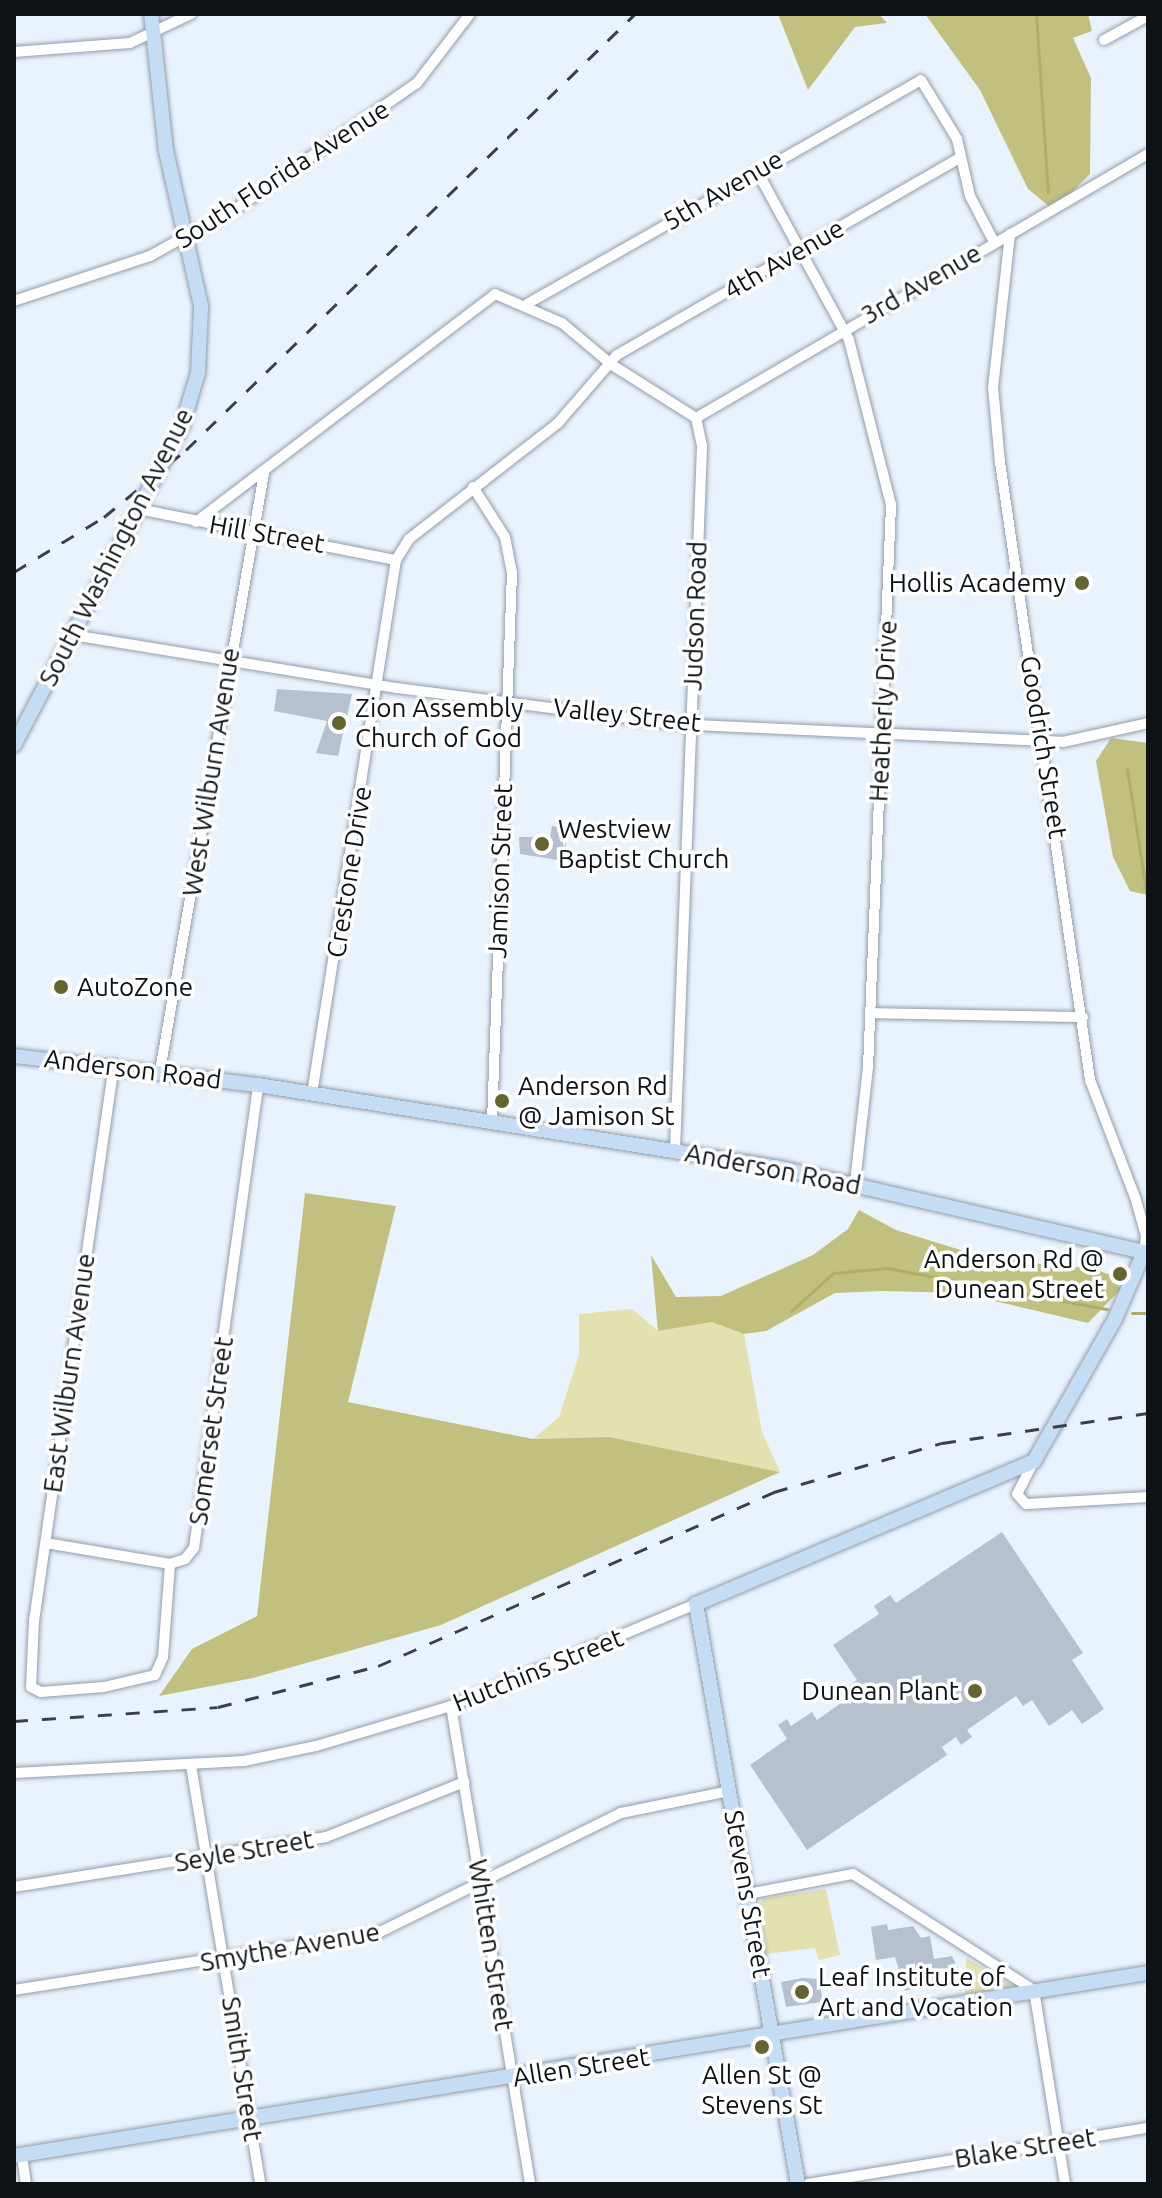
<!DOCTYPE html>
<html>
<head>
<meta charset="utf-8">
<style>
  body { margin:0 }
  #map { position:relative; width:1162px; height:2198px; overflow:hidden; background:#e9f3fe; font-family:Ubuntu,sans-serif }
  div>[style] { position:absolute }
  .green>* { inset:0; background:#e2e1af }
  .forest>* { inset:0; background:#c2c07e }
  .stream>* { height:3px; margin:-1.5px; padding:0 1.5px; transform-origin:1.5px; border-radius:1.5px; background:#afad6c }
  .building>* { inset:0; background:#b5c1ce }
  .roads { filter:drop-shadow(0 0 2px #929daa) drop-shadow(0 0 2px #929daa) }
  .street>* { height:10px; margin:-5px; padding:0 5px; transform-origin:5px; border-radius:5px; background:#fff }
  .secondary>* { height:14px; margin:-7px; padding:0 7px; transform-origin:7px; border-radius:7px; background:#c5ddf4 }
  .rail>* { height:3px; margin-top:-1.5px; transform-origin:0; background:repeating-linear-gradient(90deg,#3a4045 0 14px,transparent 0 28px) }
  .dots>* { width:22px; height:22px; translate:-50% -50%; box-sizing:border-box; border:4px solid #fff; border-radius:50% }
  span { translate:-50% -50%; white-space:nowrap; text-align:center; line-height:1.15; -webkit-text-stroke:7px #fff; paint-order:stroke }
  .street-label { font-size:26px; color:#0d1216 }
  .poi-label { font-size:26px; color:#0d1216 }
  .right { translate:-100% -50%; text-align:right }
  .left { translate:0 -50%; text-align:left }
  .frame { position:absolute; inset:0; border:16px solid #0d1216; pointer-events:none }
</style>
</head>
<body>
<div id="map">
  <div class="green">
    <i style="clip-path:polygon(632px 1309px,658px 1331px,712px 1322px,744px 1334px,762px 1432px,780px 1472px,609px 1437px,533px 1439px,559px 1417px,579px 1355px,579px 1314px)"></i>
    <i style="clip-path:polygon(826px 1889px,840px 1955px,819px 1960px,815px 1948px,767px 1954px,759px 1905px,764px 1898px)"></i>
    <i style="clip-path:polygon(966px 1958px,1011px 1984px,1010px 1987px,965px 1995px)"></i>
  </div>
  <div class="forest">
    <i style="clip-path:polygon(778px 14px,879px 14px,887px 23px,855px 27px,808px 90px)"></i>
    <i style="clip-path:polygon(925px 14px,1088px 14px,1092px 31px,1073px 38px,1091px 78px,1090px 174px,1054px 210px,1028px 189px,980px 90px)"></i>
    <i style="clip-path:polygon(1111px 738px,1148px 743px,1148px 895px,1130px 891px,1113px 857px,1096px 761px)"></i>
    <i style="clip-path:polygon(305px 1193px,396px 1206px,348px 1402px,533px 1439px,609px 1437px,780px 1472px,441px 1625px,253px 1678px,159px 1696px,192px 1649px,257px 1616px)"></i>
    <i style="clip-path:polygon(859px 1210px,896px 1230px,996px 1261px,1009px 1257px,1063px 1269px,1086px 1266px,1113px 1276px,1121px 1289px,1088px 1323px,961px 1293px,881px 1291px,835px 1293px,766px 1331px,744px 1334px,712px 1322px,658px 1331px,651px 1255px,676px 1297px,721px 1296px,813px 1255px,848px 1229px)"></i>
  </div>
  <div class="stream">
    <i style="left:1036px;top:14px;width:179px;rotate:86.2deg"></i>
    <i style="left:1127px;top:769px;width:136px;rotate:81.1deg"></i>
    <i style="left:791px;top:1311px;width:57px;rotate:-42.1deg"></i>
    <i style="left:833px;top:1273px;width:54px;rotate:-5.3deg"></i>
    <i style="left:887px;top:1268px;width:224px;rotate:10.6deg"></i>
    <i style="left:1132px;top:1313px;width:16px"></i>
  </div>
  <div class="building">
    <i style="clip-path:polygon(277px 689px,352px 694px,338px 756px,316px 753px,327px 721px,274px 711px)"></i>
    <i style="clip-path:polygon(552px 826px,568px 828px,564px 861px,520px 854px,519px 837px,550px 837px)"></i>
    <i style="clip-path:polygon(1002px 1532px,1083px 1653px,1072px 1660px,1104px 1709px,1082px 1724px,1072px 1710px,1049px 1726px,1032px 1700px,1023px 1706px,1016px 1696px,967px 1730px,972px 1737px,961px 1745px,956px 1737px,942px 1747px,947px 1755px,807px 1850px,750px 1765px,787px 1739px,778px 1725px,787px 1719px,791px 1726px,812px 1712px,817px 1720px,841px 1703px,836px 1695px,857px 1680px,833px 1645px,879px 1614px,874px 1606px,890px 1595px,896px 1603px)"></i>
    <i style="clip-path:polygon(887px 1924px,888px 1930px,913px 1926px,921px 1938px,930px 1936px,934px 1959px,952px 1956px,960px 1973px,905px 1991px,895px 1957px,876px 1960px,871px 1927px)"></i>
    <i style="clip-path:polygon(803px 1978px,819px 1979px,823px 2002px,786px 2007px,781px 1982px)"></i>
  </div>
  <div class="roads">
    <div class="street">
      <i style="left:1104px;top:40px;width:50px;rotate:-28.6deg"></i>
      <i style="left:14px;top:52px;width:116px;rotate:-4.4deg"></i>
      <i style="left:130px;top:43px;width:68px;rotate:-25.4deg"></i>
      <i style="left:757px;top:171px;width:192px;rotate:61.4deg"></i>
      <i style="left:849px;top:340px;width:170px;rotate:75.7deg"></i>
      <i style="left:891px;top:505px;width:562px;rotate:92.34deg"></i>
      <i style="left:868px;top:1067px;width:117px;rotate:96.4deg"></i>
      <i style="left:1010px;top:234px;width:154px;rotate:96.3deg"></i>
      <i style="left:993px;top:387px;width:75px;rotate:84.7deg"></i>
      <i style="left:1000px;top:462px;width:625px;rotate:81.71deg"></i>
      <i style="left:1090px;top:1080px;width:125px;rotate:69deg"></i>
      <i style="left:1135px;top:1197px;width:41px;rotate:74.2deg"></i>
      <i style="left:1146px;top:1236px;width:16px;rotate:97deg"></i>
      <i style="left:14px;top:301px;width:143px;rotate:-18.3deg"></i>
      <i style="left:150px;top:256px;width:99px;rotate:-28.9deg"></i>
      <i style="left:237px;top:208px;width:219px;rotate:-34.8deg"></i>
      <i style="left:417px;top:83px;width:87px;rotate:-52.5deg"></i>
      <i style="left:527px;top:304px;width:453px;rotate:-29.6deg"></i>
      <i style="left:921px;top:80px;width:69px;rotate:58.6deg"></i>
      <i style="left:957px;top:139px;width:58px;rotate:77.2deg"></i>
      <i style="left:970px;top:196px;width:52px;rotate:62.4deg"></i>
      <i style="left:696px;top:418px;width:523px;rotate:-30.29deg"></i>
      <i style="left:473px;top:487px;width:59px;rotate:57.4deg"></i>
      <i style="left:505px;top:537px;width:36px;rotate:79deg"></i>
      <i style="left:512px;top:572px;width:550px;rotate:92.08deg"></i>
      <i style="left:138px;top:509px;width:263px;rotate:11.2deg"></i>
      <i style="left:196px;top:522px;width:376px;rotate:-37.3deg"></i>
      <i style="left:495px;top:294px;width:73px;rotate:23.4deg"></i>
      <i style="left:562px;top:323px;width:65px;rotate:40deg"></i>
      <i style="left:612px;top:365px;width:99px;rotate:32.2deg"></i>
      <i style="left:73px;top:635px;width:328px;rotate:9.3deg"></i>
      <i style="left:397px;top:688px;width:278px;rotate:7.4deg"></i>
      <i style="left:673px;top:724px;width:390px;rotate:2.6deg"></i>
      <i style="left:1063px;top:742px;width:87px;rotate:-12.6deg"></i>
      <i style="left:870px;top:1013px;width:213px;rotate:1.1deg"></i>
      <i style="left:114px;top:1064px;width:563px;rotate:98.17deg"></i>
      <i style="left:34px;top:1621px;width:66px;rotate:92.6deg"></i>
      <i style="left:31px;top:1687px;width:11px;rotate:27deg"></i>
      <i style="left:41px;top:1692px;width:63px;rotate:-4.5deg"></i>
      <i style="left:104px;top:1687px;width:52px;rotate:-13.2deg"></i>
      <i style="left:155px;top:1675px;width:20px;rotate:-66deg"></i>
      <i style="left:163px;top:1657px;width:93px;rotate:-85.7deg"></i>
      <i style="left:160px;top:1071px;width:607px;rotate:-80.13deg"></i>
      <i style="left:312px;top:1094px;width:541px;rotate:-81.06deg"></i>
      <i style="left:396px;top:560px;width:25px;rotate:-58deg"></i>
      <i style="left:409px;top:539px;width:189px;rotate:-37.9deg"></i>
      <i style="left:558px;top:423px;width:90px;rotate:-49.1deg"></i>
      <i style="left:617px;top:355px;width:396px;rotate:-29.9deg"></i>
      <i style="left:675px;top:1150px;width:705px;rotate:-87.8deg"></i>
      <i style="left:702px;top:446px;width:29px;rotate:-102deg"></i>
      <i style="left:1034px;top:1461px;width:37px;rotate:117deg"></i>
      <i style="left:1017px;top:1494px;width:13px;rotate:48deg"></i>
      <i style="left:1026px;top:1504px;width:122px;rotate:-3.3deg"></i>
      <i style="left:46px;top:1543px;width:126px;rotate:9.6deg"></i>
      <i style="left:170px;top:1564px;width:16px;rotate:-18deg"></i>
      <i style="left:185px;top:1559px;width:14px;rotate:-51deg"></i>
      <i style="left:194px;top:1548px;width:467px;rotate:-82.1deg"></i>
      <i style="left:451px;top:1706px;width:484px;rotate:80.6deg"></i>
      <i style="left:191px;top:1765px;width:425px;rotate:80.6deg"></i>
      <i style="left:14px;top:1773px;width:230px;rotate:-3deg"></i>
      <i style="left:244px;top:1761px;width:74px;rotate:-11.8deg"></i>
      <i style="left:316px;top:1746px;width:141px;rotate:-16.5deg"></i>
      <i style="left:451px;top:1706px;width:265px;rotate:-22.6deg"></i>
      <i style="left:14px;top:1887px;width:316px;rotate:-9.1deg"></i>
      <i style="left:326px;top:1837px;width:149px;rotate:-21.7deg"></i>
      <i style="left:748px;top:1894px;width:107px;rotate:-10.8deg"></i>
      <i style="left:853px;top:1874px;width:215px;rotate:32.7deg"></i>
      <i style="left:1034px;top:1990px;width:196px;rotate:80.9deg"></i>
      <i style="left:14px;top:1990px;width:368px;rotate:-8.9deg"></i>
      <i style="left:378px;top:1933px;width:271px;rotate:-26.3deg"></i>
      <i style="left:621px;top:1813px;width:110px;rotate:-11.5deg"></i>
      <i style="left:22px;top:2156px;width:28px;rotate:82deg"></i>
      <i style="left:808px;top:2184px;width:345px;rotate:-9.4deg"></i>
    </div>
    <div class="secondary">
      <i style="left:14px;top:745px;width:361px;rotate:-62.2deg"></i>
      <i style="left:182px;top:426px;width:55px;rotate:-73.2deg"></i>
      <i style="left:198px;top:373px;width:67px;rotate:-87.4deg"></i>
      <i style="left:201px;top:306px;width:159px;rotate:-102.7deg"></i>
      <i style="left:166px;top:151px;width:138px;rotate:-96.2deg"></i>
      <i style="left:14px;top:1056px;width:246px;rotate:6.8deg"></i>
      <i style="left:258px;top:1085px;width:529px;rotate:9.03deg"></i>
      <i style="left:780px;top:1168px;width:378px;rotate:13deg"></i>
      <i style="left:14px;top:2156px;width:1149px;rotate:-9.17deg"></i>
      <i style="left:798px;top:2184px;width:589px;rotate:-99.97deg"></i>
      <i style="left:696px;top:1604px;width:367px;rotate:-22.9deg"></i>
      <i style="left:1034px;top:1461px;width:163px;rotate:-60.3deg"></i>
      <i style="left:1115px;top:1319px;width:73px;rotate:-66.6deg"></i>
    </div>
  </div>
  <div class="rail">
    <i style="left:14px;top:572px;width:105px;rotate:-31.4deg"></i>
    <i style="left:104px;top:517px;width:106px;rotate:-39.3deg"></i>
    <i style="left:186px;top:450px;width:626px;rotate:-44.16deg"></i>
    <i style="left:14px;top:1721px;width:204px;rotate:-3.9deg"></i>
    <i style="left:218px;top:1707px;width:165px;rotate:-14.4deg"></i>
    <i style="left:378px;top:1666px;width:433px;rotate:-23.7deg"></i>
    <i style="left:774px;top:1492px;width:175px;rotate:-16.3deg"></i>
    <i style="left:942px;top:1443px;width:208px;rotate:-8.3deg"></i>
  </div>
  <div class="dots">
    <i style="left:1082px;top:583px;background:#656330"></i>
    <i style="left:339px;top:723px;background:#656330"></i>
    <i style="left:542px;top:844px;background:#656330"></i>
    <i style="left:61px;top:987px;background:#656330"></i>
    <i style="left:502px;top:1101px;background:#656330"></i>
    <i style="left:1120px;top:1274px;background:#656330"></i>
    <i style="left:975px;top:1691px;background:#656330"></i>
    <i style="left:802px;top:1992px;background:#656330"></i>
    <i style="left:762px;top:2047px;background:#656330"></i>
  </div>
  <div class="street-label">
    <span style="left:282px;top:174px;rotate:-33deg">South Florida Avenue</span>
    <span style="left:723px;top:190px;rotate:-30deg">5th Avenue</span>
    <span style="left:784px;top:259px;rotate:-30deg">4th Avenue</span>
    <span style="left:921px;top:284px;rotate:-30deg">3rd Avenue</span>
    <span style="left:267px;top:534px;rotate:10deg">Hill Street</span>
    <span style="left:116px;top:547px;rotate:-63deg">South Washington Avenue</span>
    <span style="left:695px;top:616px;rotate:-88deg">Judson Road</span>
    <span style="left:883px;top:711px;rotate:-87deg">Heatherly Drive</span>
    <span style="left:627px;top:715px;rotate:6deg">Valley Street</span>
    <span style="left:1044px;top:747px;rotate:81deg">Goodrich Street</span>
    <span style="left:211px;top:772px;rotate:-81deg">West Wilburn Avenue</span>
    <span style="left:500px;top:871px;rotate:-88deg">Jamison Street</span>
    <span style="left:349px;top:872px;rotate:-81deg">Crestone Drive</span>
    <span style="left:133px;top:1069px;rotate:7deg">Anderson Road</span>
    <span style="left:773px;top:1169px;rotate:11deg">Anderson Road</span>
    <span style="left:69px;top:1373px;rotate:-82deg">East Wilburn Avenue</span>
    <span style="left:211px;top:1431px;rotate:-82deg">Somerset Street</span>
    <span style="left:538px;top:1670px;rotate:-22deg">Hutchins Street</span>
    <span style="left:244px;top:1851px;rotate:-10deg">Seyle Street</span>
    <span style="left:748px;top:1894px;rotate:80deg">Stevens Street</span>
    <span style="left:491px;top:1945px;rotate:81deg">Whitten Street</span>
    <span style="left:290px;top:1947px;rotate:-10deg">Smythe Avenue</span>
    <span style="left:581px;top:2067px;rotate:-9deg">Allen Street</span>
    <span style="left:242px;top:2069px;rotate:81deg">Smith Street</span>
    <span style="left:1025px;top:2148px;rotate:-9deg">Blake Street</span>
  </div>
  <div class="poi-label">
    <span class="right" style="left:1066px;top:583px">Hollis Academy</span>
    <span class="left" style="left:355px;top:723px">Zion Assembly<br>Church of God</span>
    <span class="left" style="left:558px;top:844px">Westview<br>Baptist Church</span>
    <span class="left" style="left:77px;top:987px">AutoZone</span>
    <span class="left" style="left:518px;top:1101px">Anderson Rd<br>@ Jamison St</span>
    <span class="right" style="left:1104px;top:1274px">Anderson Rd @<br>Dunean Street</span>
    <span class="right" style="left:959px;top:1691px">Dunean Plant</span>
    <span class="left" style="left:818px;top:1992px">Leaf Institute of<br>Art and Vocation</span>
    <span style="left:762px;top:2090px">Allen St @<br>Stevens St</span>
  </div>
  <div class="frame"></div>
</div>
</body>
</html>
